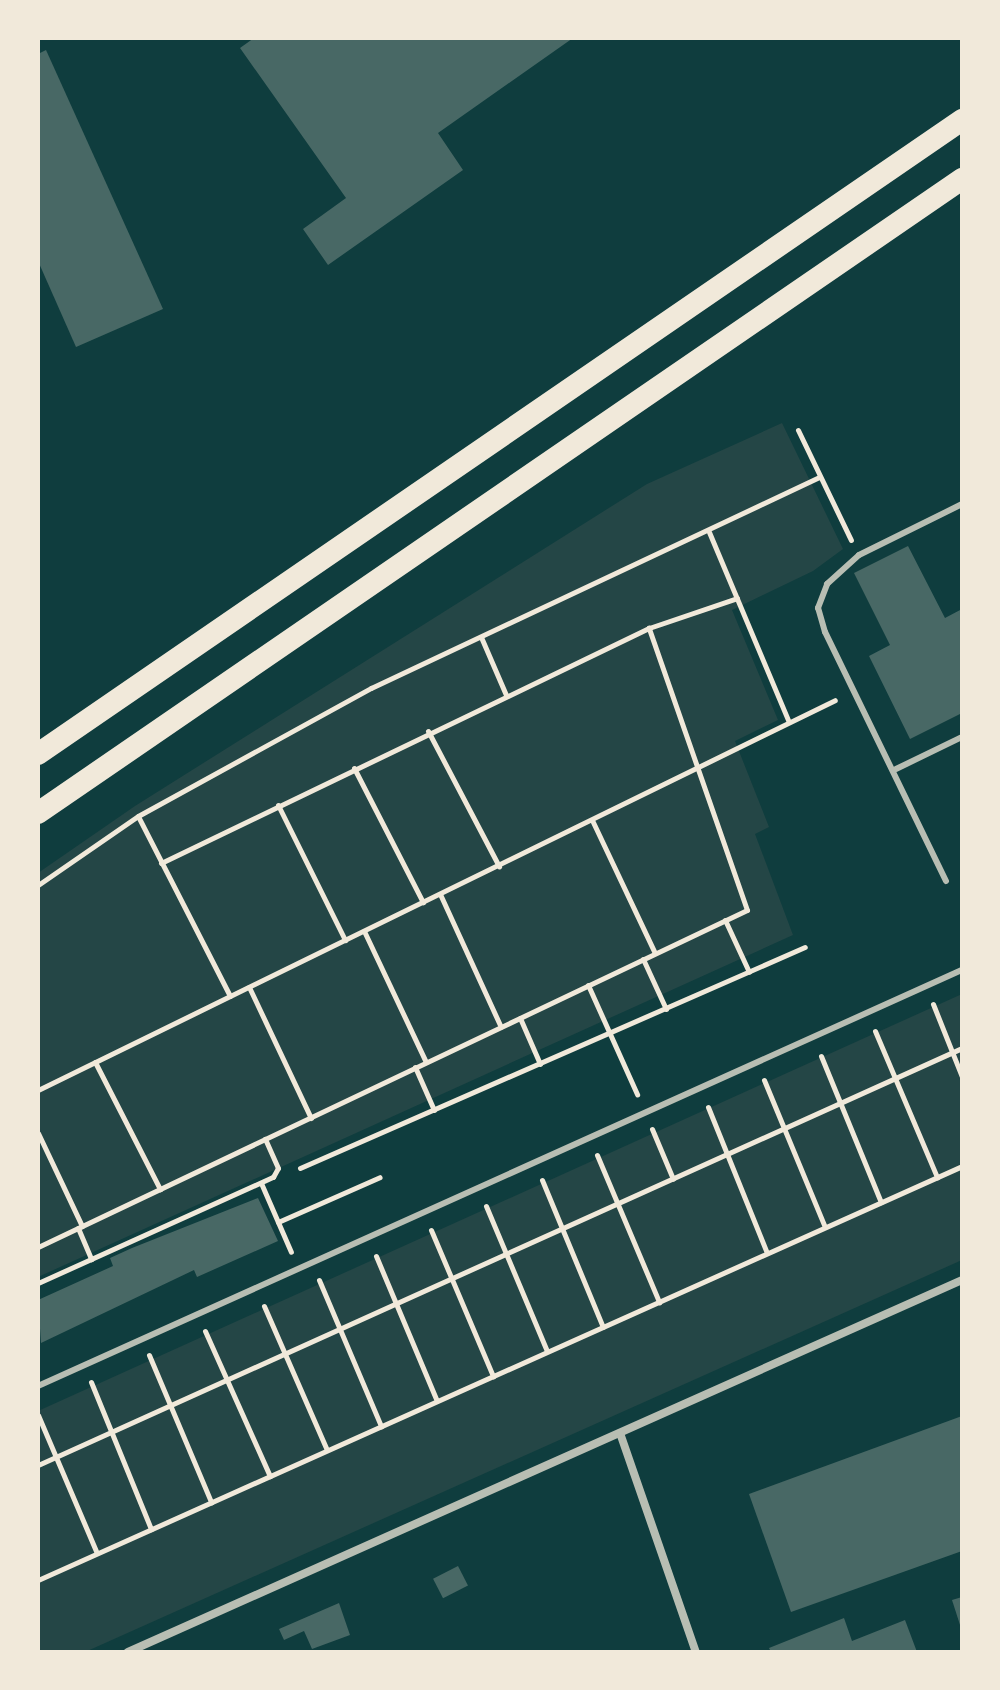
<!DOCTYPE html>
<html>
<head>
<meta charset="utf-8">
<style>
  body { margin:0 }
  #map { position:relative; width:1000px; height:1690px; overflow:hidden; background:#0f3d3e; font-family:Raleway,sans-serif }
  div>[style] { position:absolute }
  .green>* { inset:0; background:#244646 }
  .building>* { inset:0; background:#486865; transform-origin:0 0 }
  .path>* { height:5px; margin:-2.5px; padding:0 2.5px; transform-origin:2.5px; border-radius:2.5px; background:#f1e9da }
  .service>* { height:6px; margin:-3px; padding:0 3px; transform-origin:3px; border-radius:3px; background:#b8beb3 }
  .minor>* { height:8px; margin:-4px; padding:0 4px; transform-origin:4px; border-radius:4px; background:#b8beb3 }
  .trunk>* { height:22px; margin:-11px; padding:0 11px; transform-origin:11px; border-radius:11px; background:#f1e9da }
  span { translate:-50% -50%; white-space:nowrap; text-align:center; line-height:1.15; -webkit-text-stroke:8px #f1e9da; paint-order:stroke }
  .frame { position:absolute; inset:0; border:40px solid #f1e9da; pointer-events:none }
</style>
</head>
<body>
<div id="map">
  <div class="green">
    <i style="clip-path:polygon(782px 423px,843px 549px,813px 571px,732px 610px,778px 720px,735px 741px,769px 827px,755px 834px,793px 935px,38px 1277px,38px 873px,135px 806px,647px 484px)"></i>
    <i style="clip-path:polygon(962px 994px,962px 1260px,85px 1652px,38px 1652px,38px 1411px)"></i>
  </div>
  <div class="building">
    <i style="clip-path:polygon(254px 38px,573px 38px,438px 133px,463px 170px,328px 265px,303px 229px,346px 198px,240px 48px)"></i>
    <i style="clip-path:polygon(46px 50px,163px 309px,76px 347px,38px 261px,38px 54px)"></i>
    <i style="clip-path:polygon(908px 546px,945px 618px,962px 609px,962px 713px,910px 739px,869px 656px,890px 645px,854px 573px)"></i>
    <i style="clip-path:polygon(258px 1198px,278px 1241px,197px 1277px,194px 1270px,41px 1343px,38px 1300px,113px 1266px,110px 1258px,132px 1248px)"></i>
    <i style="clip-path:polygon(962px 1416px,962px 1551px,791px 1612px,749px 1494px)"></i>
    <i style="left:458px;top:1566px;width:22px;height:28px;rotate:63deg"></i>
    <i style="clip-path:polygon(962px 1597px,962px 1628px,961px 1628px,952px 1600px)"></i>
    <i style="clip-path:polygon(339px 1603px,350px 1635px,312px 1649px,304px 1631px,284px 1640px,279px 1629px)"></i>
    <i style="clip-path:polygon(844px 1618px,852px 1641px,905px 1620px,917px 1652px,771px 1652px,769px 1648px)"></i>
  </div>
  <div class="path">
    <i style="left:798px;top:430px;width:122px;rotate:64.3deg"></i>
    <i style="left:709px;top:532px;width:206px;rotate:67.2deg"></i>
    <i style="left:481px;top:637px;width:63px;rotate:66.7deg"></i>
    <i style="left:428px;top:731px;width:153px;rotate:62.3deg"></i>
    <i style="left:354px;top:768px;width:151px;rotate:62.8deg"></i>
    <i style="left:278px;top:805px;width:151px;rotate:63.6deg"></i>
    <i style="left:592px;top:820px;width:147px;rotate:64.7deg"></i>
    <i style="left:161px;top:863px;width:542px;rotate:-25.71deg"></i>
    <i style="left:649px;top:628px;width:93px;rotate:-18.8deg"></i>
    <i style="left:38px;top:885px;width:121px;rotate:-34.6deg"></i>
    <i style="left:440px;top:894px;width:146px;rotate:65.4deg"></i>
    <i style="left:725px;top:920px;width:57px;rotate:65.2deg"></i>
    <i style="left:364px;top:931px;width:145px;rotate:64.7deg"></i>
    <i style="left:643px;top:959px;width:55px;rotate:65.3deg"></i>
    <i style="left:588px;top:985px;width:120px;rotate:65.8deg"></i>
    <i style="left:249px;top:987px;width:145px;rotate:64.7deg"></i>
    <i style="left:230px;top:996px;width:202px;rotate:-117.1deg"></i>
    <i style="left:138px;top:816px;width:266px;rotate:-28.8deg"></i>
    <i style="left:371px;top:688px;width:496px;rotate:-25.2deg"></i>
    <i style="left:933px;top:1004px;width:79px;rotate:68.3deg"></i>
    <i style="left:520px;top:1018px;width:50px;rotate:66.5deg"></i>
    <i style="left:875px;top:1031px;width:159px;rotate:67deg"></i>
    <i style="left:821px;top:1056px;width:158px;rotate:67.7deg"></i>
    <i style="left:95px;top:1062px;width:143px;rotate:62.9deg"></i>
    <i style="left:415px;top:1067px;width:47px;rotate:66.2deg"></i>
    <i style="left:764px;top:1080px;width:159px;rotate:67.5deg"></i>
    <i style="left:38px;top:1090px;width:887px;rotate:-26.07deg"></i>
    <i style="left:708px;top:1107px;width:157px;rotate:68deg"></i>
    <i style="left:652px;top:1129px;width:54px;rotate:67.2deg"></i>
    <i style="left:38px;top:1133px;width:103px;rotate:64.7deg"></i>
    <i style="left:597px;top:1155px;width:160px;rotate:67.1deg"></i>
    <i style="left:300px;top:1168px;width:551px;rotate:-23.64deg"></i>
    <i style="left:542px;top:1180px;width:159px;rotate:67.5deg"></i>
    <i style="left:261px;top:1183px;width:75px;rotate:66.5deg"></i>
    <i style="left:486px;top:1206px;width:157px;rotate:67.2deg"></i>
    <i style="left:278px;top:1222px;width:111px;rotate:-23.8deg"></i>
    <i style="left:78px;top:1228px;width:34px;rotate:67deg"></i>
    <i style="left:431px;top:1230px;width:159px;rotate:67deg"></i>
    <i style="left:38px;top:1247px;width:785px;rotate:-25.42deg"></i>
    <i style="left:747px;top:910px;width:299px;rotate:-109.2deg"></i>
    <i style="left:376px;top:1256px;width:157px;rotate:67.2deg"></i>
    <i style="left:319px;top:1280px;width:159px;rotate:67deg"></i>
    <i style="left:38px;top:1283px;width:258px;rotate:-24.3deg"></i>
    <i style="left:273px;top:1177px;width:10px;rotate:-61deg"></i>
    <i style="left:278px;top:1168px;width:32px;rotate:-114deg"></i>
    <i style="left:264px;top:1306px;width:157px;rotate:66.4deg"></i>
    <i style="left:205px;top:1331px;width:159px;rotate:65.9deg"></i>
    <i style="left:149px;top:1355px;width:160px;rotate:67.1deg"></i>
    <i style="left:91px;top:1382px;width:159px;rotate:67.8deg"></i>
    <i style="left:38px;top:1415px;width:150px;rotate:66.9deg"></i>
    <i style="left:38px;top:1465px;width:1014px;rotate:-24.29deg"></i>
    <i style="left:38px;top:1580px;width:1013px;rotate:-24.13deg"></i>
  </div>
  <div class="service">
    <i style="left:896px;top:769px;width:73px;rotate:-25.9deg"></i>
    <i style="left:946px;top:881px;width:277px;rotate:-115.9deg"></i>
    <i style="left:825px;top:632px;width:25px;rotate:-106deg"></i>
    <i style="left:818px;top:608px;width:26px;rotate:-69deg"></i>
    <i style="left:827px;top:584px;width:43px;rotate:-42.2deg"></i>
    <i style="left:859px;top:555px;width:115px;rotate:-26.3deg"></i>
    <i style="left:38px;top:1386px;width:1013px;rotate:-24.24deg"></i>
  </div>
  <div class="minor">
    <i style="left:620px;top:1433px;width:232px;rotate:70.9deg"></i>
    <i style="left:128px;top:1652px;width:913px;rotate:-24.04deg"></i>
  </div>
  <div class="trunk">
    <i style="left:38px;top:754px;width:1121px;rotate:-34.46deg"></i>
    <i style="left:38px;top:813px;width:1121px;rotate:-34.46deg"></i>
  </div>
  <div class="frame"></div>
</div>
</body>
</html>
